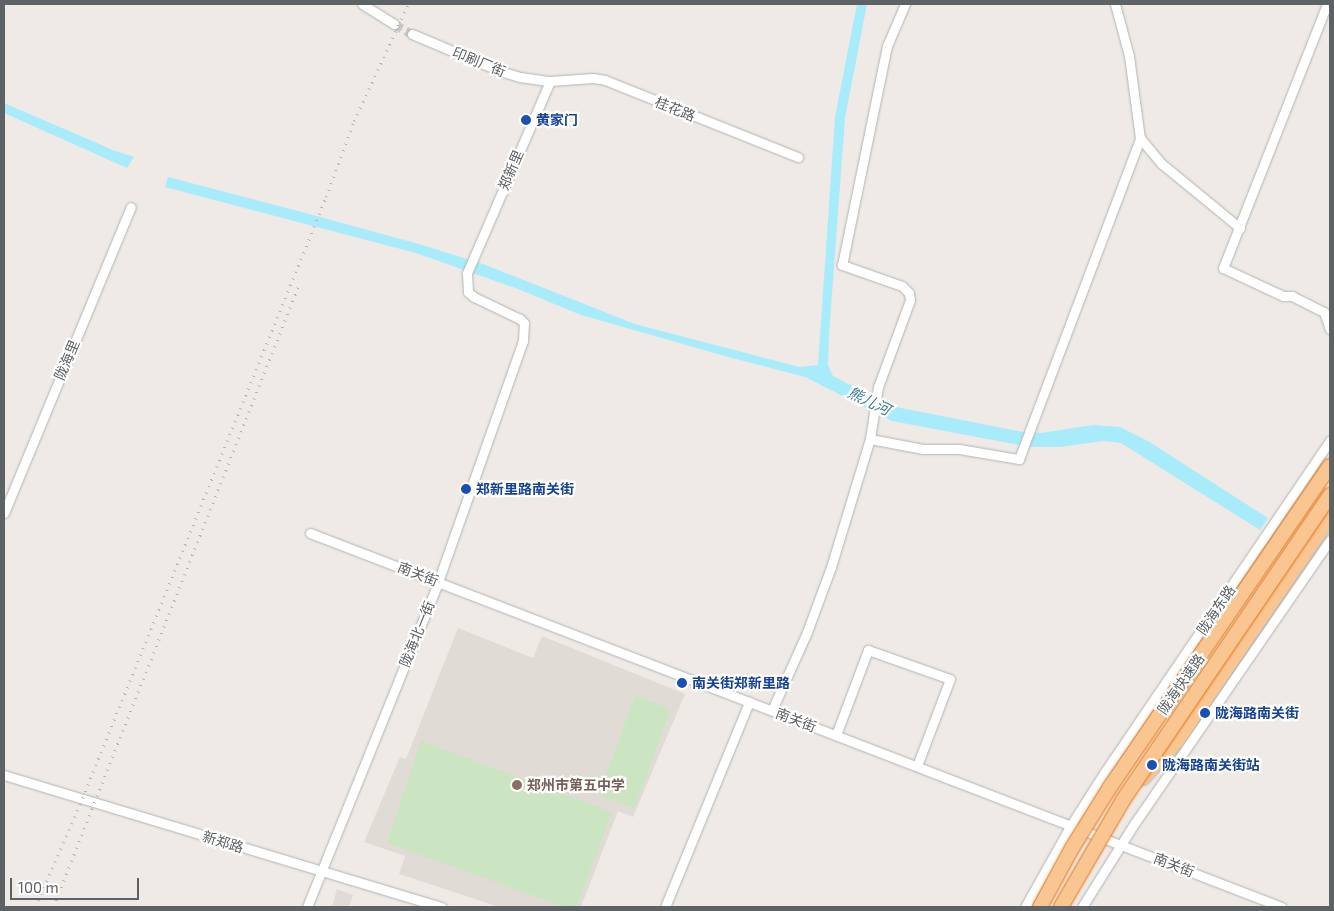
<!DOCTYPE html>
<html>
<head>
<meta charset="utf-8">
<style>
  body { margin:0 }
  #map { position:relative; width:1334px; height:911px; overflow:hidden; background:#efeae5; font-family:"Exo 2","Noto Sans SC",sans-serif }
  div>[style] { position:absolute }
  .education>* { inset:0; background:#e1dbd6 }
  .green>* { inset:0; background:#cbe5c2; transform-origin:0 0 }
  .water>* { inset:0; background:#a8ecfc }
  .minor-tunnel>* { height:9px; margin-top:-4.5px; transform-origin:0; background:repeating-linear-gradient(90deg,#cac8c5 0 9px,transparent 0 13.5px) }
  .roads { filter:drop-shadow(0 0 1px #b0b4b7) drop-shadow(0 0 1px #b0b4b7) }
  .minor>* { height:9px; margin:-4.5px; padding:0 4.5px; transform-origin:4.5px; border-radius:4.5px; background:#fff }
  .highway>* { height:14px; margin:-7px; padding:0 7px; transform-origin:7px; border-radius:7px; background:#f9c591 }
  .rail>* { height:2.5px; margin-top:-1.25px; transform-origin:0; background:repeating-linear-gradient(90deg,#b3b4b5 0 1px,transparent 0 7px) }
  .bridges { filter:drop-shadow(0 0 1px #eb6c08) drop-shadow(0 0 1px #eb6c08) }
  .highway-bridge>* { height:14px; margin:-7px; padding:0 7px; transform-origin:7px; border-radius:7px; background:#f9c591 }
  .dots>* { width:14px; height:14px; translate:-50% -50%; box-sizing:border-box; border:2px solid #fff; border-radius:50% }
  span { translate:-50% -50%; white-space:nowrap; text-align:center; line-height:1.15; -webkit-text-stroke:4.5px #fff; paint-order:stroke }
  .street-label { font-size:14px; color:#5d6265 }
  .transit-label { font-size:14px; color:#164399; font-weight:700 }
  .left { translate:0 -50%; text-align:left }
  .education-label { font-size:14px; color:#785e54; font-weight:700 }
  .water-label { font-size:15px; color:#3c7d94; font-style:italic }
  .frame { position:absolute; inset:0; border:5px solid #5d6265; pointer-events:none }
  .scale { position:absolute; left:10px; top:878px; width:129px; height:22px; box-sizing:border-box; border:2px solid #5d6265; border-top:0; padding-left:6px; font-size:15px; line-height:18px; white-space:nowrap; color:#5d6265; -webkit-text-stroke:4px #fff; paint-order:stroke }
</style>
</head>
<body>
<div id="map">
  <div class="education">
    <i style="clip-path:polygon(458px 628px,533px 658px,542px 636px,685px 694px,633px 817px,618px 811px,581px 907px,499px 907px,399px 874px,405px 856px,364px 842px,400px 757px,406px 759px)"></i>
    <i style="clip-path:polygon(337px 889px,353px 895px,349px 907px,332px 907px)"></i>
  </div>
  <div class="green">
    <i style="left:635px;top:696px;width:38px;height:106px;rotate:20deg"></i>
    <i style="clip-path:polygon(421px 741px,612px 812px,577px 907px,565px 907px,387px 843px)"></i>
  </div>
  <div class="water">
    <i style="clip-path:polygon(857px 4px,867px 4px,845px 118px,829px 335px,828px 365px,833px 376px,891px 406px,1023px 432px,1041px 433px,1093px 425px,1120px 427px,1148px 441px,1268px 518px,1260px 530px,1121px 443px,1103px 441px,1060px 447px,1030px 447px,892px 421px,805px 377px,732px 358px,581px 315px,518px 289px,416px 253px,165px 187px,168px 177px,302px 212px,419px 244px,483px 264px,635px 324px,799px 367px,818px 365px,835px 117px)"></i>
    <i style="clip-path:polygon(4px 103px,113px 150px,134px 157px,127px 168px,4px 113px)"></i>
  </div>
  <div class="minor-tunnel">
    <i style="left:394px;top:24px;width:21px;rotate:29deg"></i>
  </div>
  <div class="roads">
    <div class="minor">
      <i style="left:362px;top:4px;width:38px;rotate:32deg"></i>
      <i style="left:1115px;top:4px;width:54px;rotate:74.9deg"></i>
      <i style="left:1129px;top:56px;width:83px;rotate:82.4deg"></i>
      <i style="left:1140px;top:138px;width:34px;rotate:50deg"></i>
      <i style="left:1162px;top:164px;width:101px;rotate:39.4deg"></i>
      <i style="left:1327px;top:4px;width:284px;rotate:111.5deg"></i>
      <i style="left:1223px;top:268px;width:66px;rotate:25deg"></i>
      <i style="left:1283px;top:296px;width:9px"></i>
      <i style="left:1292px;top:296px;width:36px;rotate:27deg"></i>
      <i style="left:1324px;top:312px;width:18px;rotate:71deg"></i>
      <i style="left:412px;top:34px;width:95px;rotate:22.8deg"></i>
      <i style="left:500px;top:71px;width:21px;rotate:17deg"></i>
      <i style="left:520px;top:77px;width:30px;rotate:8deg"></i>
      <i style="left:550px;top:81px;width:43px;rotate:-4deg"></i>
      <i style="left:593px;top:78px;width:12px;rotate:9deg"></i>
      <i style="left:605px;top:80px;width:208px;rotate:21.8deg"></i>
      <i style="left:870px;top:439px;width:54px;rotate:10.7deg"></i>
      <i style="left:923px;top:449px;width:36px"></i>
      <i style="left:959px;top:449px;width:61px;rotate:9.5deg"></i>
      <i style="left:1019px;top:459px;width:343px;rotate:-69.3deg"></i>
      <i style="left:4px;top:513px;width:331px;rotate:-67.5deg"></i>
      <i style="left:310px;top:533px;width:1041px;rotate:21.05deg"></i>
      <i style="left:772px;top:710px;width:85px;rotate:-65.8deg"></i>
      <i style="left:807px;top:632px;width:69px;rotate:-69.7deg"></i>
      <i style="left:831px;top:567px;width:134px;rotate:-73.1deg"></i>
      <i style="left:870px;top:439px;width:53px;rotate:-81.3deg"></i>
      <i style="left:878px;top:387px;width:93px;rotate:-69.8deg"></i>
      <i style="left:910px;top:300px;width:7px;rotate:-98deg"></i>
      <i style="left:909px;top:293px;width:10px;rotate:-135deg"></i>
      <i style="left:902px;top:286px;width:64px;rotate:-160.7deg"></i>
      <i style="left:842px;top:265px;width:224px;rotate:-78.4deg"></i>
      <i style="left:887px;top:46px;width:46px;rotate:-66.8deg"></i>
      <i style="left:836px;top:735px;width:91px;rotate:-69.4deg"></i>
      <i style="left:868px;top:650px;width:87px;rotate:19.5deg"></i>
      <i style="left:950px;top:679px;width:93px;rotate:110.8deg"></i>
      <i style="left:4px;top:775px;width:457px;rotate:16.8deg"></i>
      <i style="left:307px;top:907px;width:350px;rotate:-68deg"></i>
      <i style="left:438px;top:582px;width:256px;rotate:-70.6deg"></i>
      <i style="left:523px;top:341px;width:18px;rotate:-87deg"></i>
      <i style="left:524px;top:323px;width:6px;rotate:-135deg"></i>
      <i style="left:520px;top:319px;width:51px;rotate:-154.4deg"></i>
      <i style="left:474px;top:297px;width:8px;rotate:-140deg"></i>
      <i style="left:468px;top:292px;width:19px;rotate:-93deg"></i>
      <i style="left:467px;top:273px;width:209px;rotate:-66.6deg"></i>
      <i style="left:665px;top:907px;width:222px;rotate:-67.7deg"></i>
      <i style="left:1025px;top:907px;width:94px;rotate:-60.7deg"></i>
      <i style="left:1071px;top:825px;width:62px;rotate:-57.6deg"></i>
      <i style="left:1104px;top:773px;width:402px;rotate:-55.8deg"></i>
      <i style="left:1082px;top:907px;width:98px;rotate:-57.9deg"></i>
      <i style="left:1134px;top:824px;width:345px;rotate:-55.4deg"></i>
    </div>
    <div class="highway">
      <i style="left:1143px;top:778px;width:50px;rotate:-47.4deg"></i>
      <i style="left:1177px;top:741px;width:271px;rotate:-55.7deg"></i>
    </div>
  </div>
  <div class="rail">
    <i style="left:35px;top:907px;width:105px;rotate:-66.4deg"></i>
    <i style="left:77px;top:811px;width:663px;rotate:-67.93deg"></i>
    <i style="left:326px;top:197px;width:81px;rotate:-69.8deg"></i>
    <i style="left:354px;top:121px;width:129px;rotate:-65.2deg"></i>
    <i style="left:53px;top:907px;width:672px;rotate:-68.44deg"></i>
  </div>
  <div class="bridges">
    <div class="highway-bridge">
      <i style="left:1040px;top:907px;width:67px;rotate:-61.5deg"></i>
      <i style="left:1072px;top:848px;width:72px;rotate:-58.1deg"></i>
      <i style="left:1110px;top:787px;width:389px;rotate:-55.6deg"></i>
      <i style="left:1061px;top:907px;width:124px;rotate:-59.9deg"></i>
      <i style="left:1123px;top:800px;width:369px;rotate:-55.8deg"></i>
    </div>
  </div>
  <div class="dots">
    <i style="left:526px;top:120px;background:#1a4fb4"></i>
    <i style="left:466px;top:489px;background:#1a4fb4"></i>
    <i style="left:682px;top:683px;background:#1a4fb4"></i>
    <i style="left:1205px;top:713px;background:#1a4fb4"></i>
    <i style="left:1152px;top:765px;background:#1a4fb4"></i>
    <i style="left:517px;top:785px;background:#8d6e63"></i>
  </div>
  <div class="street-label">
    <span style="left:479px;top:62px;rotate:22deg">印刷厂街</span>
    <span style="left:675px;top:109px;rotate:22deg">桂花路</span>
    <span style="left:511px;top:170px;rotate:-67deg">郑新里</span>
    <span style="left:67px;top:360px;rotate:-67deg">陇海里</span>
    <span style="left:418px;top:574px;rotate:21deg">南关街</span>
    <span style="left:1216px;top:610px;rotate:-56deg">陇海东路</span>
    <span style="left:417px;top:634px;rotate:-68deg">陇海北一街</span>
    <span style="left:1181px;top:684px;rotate:-55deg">陇海快速路</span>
    <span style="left:796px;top:720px;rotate:21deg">南关街</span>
    <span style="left:223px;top:842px;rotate:17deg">新郑路</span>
    <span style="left:1174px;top:865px;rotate:21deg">南关街</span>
  </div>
  <div class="transit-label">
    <span class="left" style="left:536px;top:120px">黄家门</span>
    <span class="left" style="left:476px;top:489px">郑新里路南关街</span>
    <span class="left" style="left:692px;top:683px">南关街郑新里路</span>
    <span class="left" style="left:1215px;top:713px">陇海路南关街</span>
    <span class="left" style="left:1162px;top:765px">陇海路南关街站</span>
  </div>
  <div class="education-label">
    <span class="left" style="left:527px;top:785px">郑州市第五中学</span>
  </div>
  <div class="water-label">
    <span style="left:869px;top:401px;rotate:26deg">熊儿河</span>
  </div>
  <div class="frame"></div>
  <div class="scale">100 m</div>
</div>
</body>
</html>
